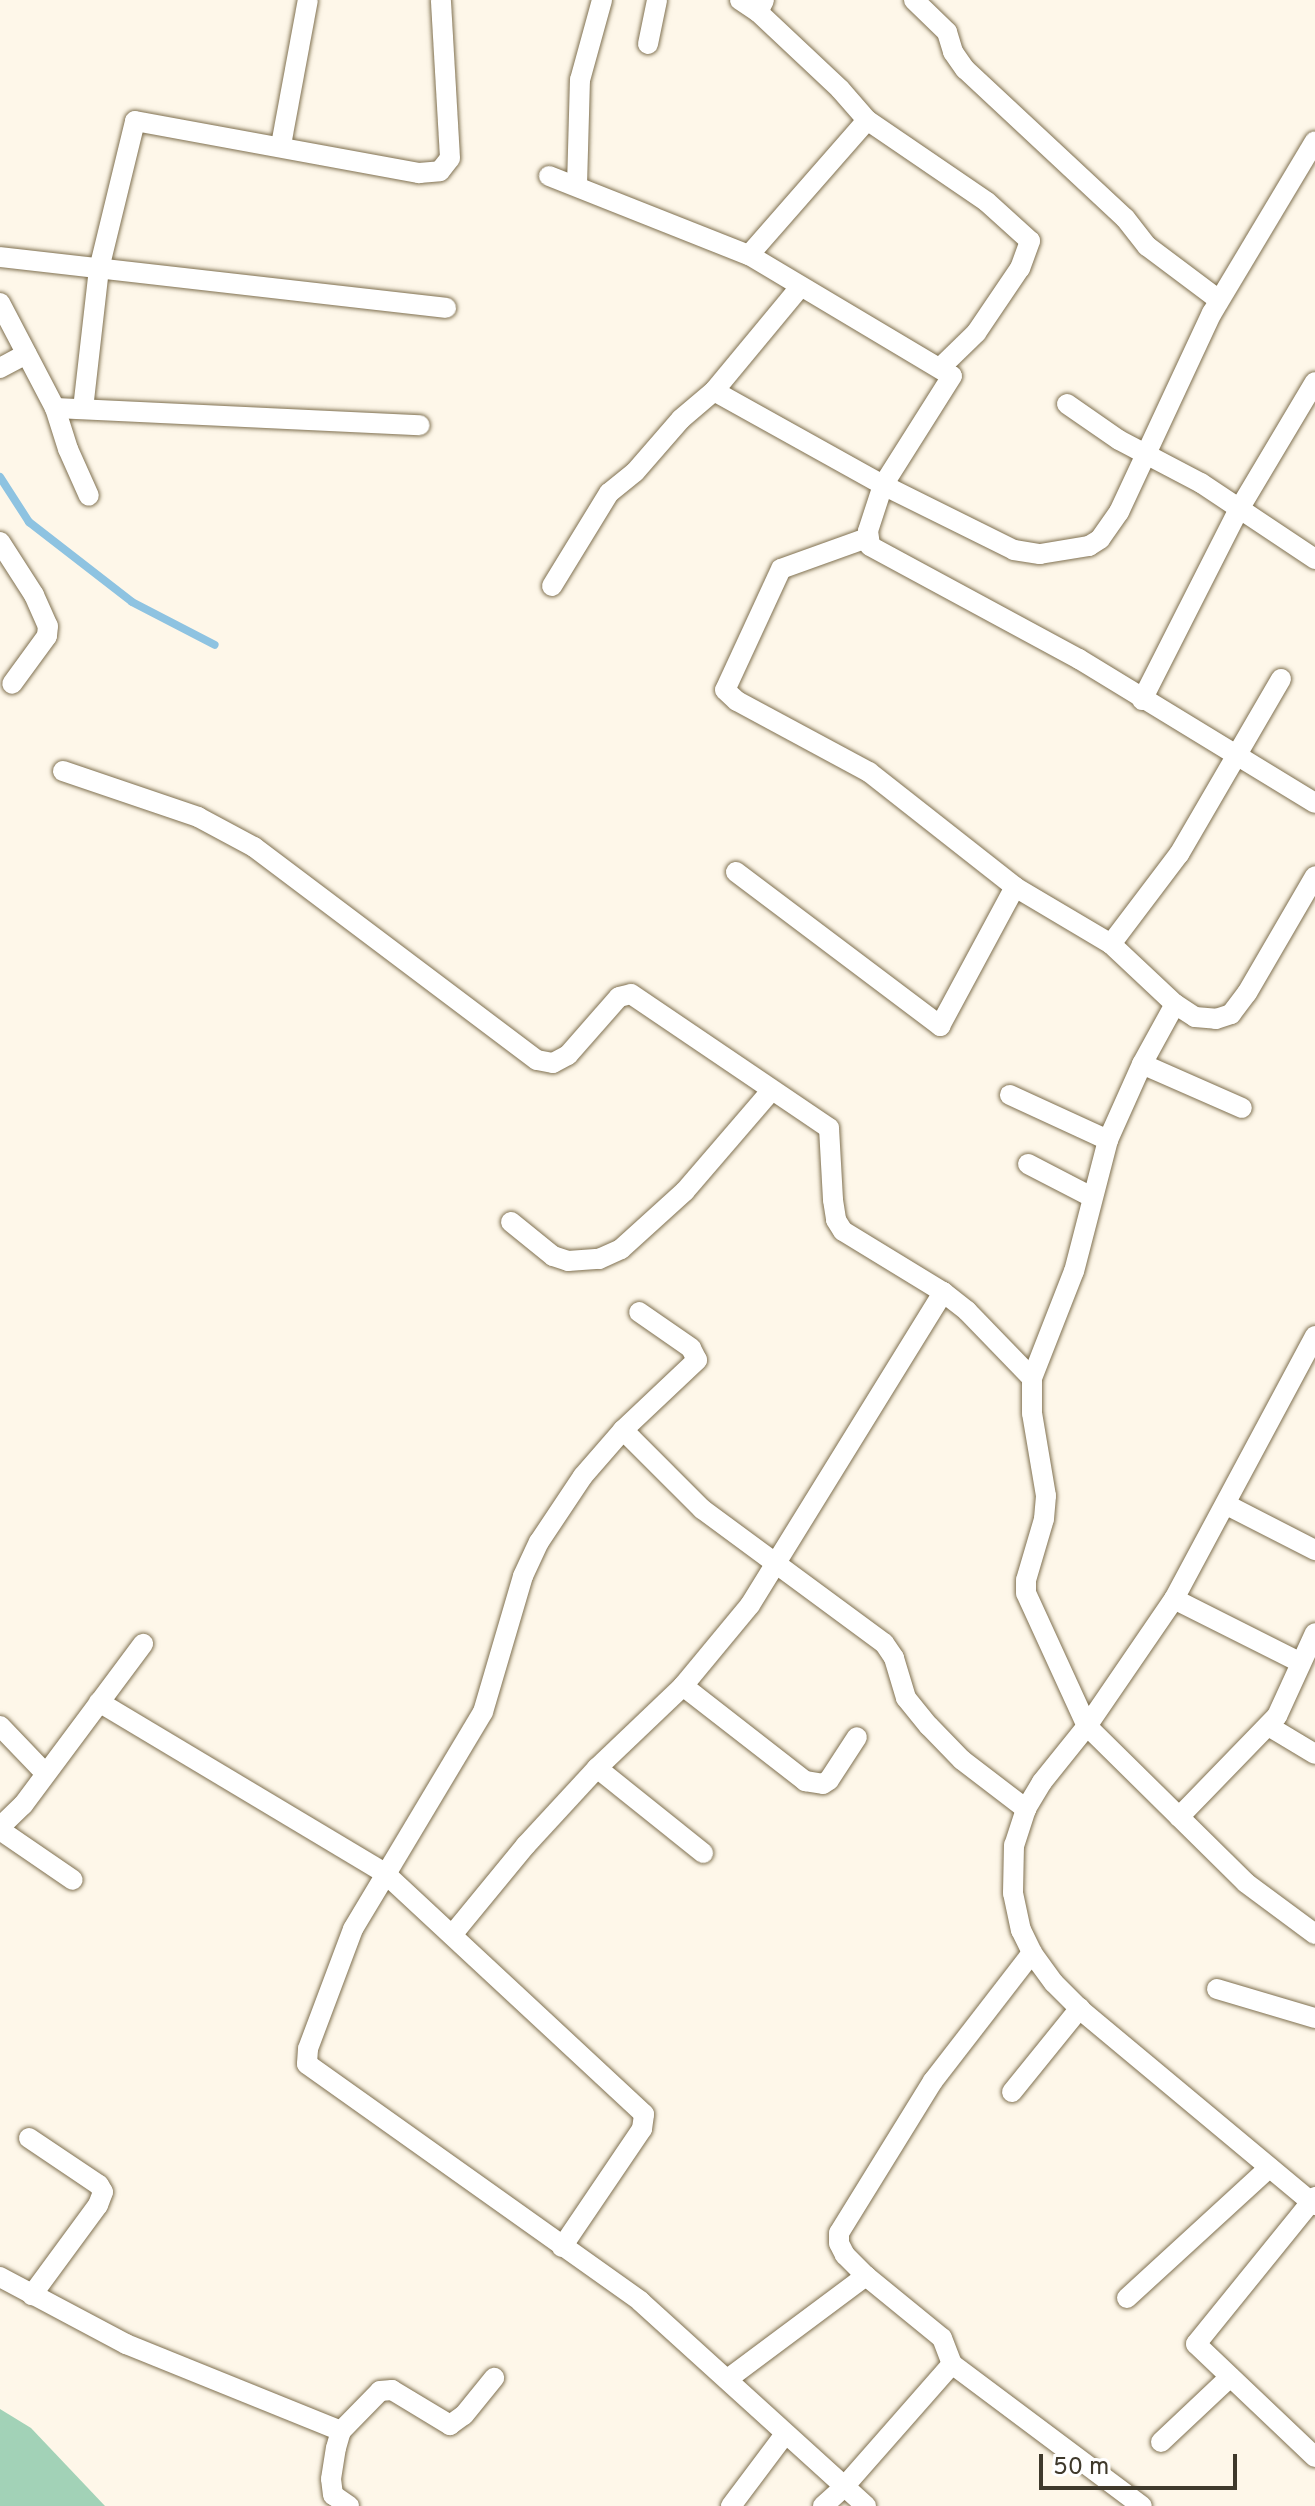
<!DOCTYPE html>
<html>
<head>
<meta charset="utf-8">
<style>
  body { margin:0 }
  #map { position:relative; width:1315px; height:2506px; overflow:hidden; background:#fef7e9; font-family:Overpass,sans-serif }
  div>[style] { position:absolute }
  .green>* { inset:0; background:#a2d2b7 }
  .stream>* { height:8px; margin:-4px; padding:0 4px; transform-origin:4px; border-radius:4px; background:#8ec3e1 }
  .roads { filter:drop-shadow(0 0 2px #7f7050) drop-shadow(0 0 2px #7f7050) }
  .street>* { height:20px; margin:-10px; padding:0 10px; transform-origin:10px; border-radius:10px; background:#fff }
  span { translate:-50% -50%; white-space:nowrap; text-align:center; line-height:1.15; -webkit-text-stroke:7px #fff; paint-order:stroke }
  .scale { position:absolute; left:1039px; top:2454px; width:198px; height:36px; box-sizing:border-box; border:4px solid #3f392b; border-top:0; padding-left:10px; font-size:24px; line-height:28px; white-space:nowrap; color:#3f392b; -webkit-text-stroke:6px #fff; paint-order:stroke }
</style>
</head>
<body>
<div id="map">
  <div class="green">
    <i style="clip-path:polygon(0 2409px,31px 2428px,105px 2506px,0 2506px)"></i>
  </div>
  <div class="stream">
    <i style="left:0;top:477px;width:54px;rotate:57.2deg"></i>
    <i style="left:29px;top:522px;width:130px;rotate:37.8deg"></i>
    <i style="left:132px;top:602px;width:93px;rotate:27.4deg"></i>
  </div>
  <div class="roads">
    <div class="street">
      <i style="left:740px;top:0;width:22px;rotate:34deg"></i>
      <i style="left:914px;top:0;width:46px;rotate:44.1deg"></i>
      <i style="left:947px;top:32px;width:21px;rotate:73deg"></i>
      <i style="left:953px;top:52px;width:21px;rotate:55deg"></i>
      <i style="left:965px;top:69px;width:219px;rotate:43deg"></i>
      <i style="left:1125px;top:218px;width:36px;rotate:52deg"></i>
      <i style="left:1147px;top:246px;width:90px;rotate:36.9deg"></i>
      <i style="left:648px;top:44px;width:45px;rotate:-78.4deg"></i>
      <i style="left:867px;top:120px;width:145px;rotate:34.3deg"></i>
      <i style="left:987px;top:202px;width:58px;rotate:42.2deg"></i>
      <i style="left:1030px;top:241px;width:29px;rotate:110deg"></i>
      <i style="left:1020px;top:268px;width:78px;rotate:124.1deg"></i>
      <i style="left:976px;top:333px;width:49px;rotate:135.8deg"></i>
      <i style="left:281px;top:145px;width:147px;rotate:-79.5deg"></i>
      <i style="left:549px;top:176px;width:215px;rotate:21.6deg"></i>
      <i style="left:749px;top:255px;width:236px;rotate:30.8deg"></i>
      <i style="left:952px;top:376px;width:129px;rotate:122.3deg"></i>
      <i style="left:883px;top:485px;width:48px;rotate:108.1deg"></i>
      <i style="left:868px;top:531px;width:15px;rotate:82deg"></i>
      <i style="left:870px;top:546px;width:238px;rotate:28.4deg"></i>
      <i style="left:1079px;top:659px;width:276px;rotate:31.4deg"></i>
      <i style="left:577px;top:186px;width:106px;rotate:-88.4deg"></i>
      <i style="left:580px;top:80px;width:83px;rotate:-74.6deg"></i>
      <i style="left:749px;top:255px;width:179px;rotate:-48.8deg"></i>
      <i style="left:867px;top:120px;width:41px;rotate:-131.1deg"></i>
      <i style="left:840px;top:89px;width:112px;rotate:-136.8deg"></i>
      <i style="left:758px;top:12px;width:13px;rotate:-63deg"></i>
      <i style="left:0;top:257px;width:449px;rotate:6.5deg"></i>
      <i style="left:0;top:303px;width:119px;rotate:62.4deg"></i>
      <i style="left:55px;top:408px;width:43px;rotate:72.4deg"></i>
      <i style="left:68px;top:449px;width:51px;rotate:65.9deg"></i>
      <i style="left:0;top:368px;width:30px;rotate:-28deg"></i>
      <i style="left:714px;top:391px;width:193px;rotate:29.1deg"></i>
      <i style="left:883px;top:485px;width:146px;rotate:26.4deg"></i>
      <i style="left:1014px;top:550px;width:26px;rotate:9deg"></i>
      <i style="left:1040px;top:554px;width:50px;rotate:-9.3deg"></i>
      <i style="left:1089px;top:546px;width:13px;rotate:-32deg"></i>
      <i style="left:1100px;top:539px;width:33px;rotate:-55deg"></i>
      <i style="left:1119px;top:512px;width:220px;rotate:-65deg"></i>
      <i style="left:1212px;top:313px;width:200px;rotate:-59.1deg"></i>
      <i style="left:1067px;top:404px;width:63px;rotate:34.7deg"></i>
      <i style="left:1119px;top:440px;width:93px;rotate:27.7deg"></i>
      <i style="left:1201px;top:483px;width:137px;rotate:33.7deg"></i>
      <i style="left:55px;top:408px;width:365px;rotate:2.7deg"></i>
      <i style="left:83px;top:409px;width:141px;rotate:-83.5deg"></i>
      <i style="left:99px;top:269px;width:152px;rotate:-76.3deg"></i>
      <i style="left:135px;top:121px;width:289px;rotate:10.4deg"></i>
      <i style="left:419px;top:173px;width:21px;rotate:-5deg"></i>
      <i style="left:440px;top:171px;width:16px;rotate:-52deg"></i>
      <i style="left:450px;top:158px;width:158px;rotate:-93.3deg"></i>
      <i style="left:867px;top:538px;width:91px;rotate:160.2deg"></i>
      <i style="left:781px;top:569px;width:133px;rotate:114.8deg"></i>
      <i style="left:725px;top:690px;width:16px;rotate:43deg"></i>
      <i style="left:737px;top:701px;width:150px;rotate:28.3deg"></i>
      <i style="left:869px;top:772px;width:186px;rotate:38.2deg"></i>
      <i style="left:1015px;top:887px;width:112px;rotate:30.7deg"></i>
      <i style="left:0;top:542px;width:63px;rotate:57.3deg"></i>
      <i style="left:34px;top:595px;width:34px;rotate:66deg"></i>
      <i style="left:48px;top:626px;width:10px;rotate:96deg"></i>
      <i style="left:47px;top:636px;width:59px;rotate:126.1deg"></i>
      <i style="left:552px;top:586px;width:109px;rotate:-58.5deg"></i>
      <i style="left:609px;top:493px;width:33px;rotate:-39deg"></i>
      <i style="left:635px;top:472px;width:70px;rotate:-49deg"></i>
      <i style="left:681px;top:419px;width:43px;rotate:-40.3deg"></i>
      <i style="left:714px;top:391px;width:135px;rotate:-50.4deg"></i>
      <i style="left:1281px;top:679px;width:203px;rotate:120.2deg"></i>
      <i style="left:1179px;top:854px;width:113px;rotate:127.1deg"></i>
      <i style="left:1111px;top:944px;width:88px;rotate:43.2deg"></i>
      <i style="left:1175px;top:1004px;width:24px;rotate:33deg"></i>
      <i style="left:1195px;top:1017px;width:21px;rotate:5deg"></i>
      <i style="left:1216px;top:1019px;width:16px;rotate:-18deg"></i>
      <i style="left:1231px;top:1014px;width:26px;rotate:-53deg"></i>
      <i style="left:1247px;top:993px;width:135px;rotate:-59.8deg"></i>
      <i style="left:1142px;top:700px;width:212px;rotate:-63.1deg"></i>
      <i style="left:1238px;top:511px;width:150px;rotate:-59.2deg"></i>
      <i style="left:63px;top:771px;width:143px;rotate:18.8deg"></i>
      <i style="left:198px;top:817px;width:64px;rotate:28.2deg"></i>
      <i style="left:254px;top:847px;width:354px;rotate:37deg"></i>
      <i style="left:537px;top:1060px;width:16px;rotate:11deg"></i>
      <i style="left:553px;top:1063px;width:17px;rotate:-28deg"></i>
      <i style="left:568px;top:1055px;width:77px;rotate:-48.7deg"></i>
      <i style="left:619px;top:997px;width:12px;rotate:-14deg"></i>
      <i style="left:631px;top:994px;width:239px;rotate:34.1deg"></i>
      <i style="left:829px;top:1128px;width:72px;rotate:86.8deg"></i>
      <i style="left:833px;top:1200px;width:20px;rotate:81deg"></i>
      <i style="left:836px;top:1220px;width:13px;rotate:58deg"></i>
      <i style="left:843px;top:1231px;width:117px;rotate:31.4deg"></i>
      <i style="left:736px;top:872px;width:256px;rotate:37deg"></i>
      <i style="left:940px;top:1026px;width:158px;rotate:-61.7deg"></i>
      <i style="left:1175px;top:1004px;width:68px;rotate:118.8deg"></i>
      <i style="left:1142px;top:1064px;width:83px;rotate:114.1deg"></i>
      <i style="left:1108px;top:1140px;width:135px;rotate:104.5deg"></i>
      <i style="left:1074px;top:1271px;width:115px;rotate:111.4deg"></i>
      <i style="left:1032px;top:1378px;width:35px;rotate:90deg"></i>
      <i style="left:1032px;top:1413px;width:84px;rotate:80.4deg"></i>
      <i style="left:1046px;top:1496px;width:23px;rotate:95deg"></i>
      <i style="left:1044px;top:1519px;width:64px;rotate:106.4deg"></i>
      <i style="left:1026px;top:1580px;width:13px;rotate:90deg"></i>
      <i style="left:1026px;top:1593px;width:146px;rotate:65.4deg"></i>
      <i style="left:1087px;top:1726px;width:223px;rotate:44.6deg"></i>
      <i style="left:1246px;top:1883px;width:86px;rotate:36.5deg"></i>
      <i style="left:1142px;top:1064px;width:109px;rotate:23.7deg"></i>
      <i style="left:1010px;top:1095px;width:108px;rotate:24.7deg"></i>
      <i style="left:1028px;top:1164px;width:72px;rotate:27.3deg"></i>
      <i style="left:511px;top:1222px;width:54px;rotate:39deg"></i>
      <i style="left:553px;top:1256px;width:16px;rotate:18deg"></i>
      <i style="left:568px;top:1261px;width:31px;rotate:-4deg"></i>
      <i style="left:599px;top:1259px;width:24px;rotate:-24deg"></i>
      <i style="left:621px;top:1249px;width:86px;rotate:-42.2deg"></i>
      <i style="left:685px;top:1191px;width:132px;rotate:-49.3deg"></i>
      <i style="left:1315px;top:1336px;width:298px;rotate:118.2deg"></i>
      <i style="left:1174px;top:1599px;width:154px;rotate:124.4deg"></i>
      <i style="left:1087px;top:1726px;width:72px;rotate:128.8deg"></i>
      <i style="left:1042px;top:1782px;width:31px;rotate:121deg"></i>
      <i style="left:1026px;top:1809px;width:38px;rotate:108deg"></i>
      <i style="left:1014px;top:1845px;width:48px;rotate:91.2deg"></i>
      <i style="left:1013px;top:1893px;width:38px;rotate:78deg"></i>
      <i style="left:1021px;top:1930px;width:25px;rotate:64deg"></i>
      <i style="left:1032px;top:1953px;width:37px;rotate:54deg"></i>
      <i style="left:1054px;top:1983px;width:40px;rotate:45deg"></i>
      <i style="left:1082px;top:2011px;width:303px;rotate:39.8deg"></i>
      <i style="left:623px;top:1430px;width:112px;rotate:45deg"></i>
      <i style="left:702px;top:1509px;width:226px;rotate:36.4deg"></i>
      <i style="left:884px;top:1643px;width:18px;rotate:56deg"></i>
      <i style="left:894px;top:1658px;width:42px;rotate:73.3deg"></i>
      <i style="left:906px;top:1698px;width:36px;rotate:51deg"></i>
      <i style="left:929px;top:1726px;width:47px;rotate:45.9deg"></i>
      <i style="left:962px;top:1760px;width:81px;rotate:37.4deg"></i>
      <i style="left:1227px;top:1505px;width:99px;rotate:27.1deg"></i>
      <i style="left:1174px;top:1599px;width:140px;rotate:26.7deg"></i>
      <i style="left:683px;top:1686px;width:155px;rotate:37.9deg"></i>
      <i style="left:805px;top:1781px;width:18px;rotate:9deg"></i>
      <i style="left:823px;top:1784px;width:7px;rotate:-34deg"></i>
      <i style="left:829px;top:1780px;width:51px;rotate:-56.9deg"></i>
      <i style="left:99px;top:1702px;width:335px;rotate:30.9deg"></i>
      <i style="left:386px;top:1874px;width:64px;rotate:121deg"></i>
      <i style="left:353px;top:1929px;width:128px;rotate:110.6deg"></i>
      <i style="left:308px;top:2049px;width:15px;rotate:94deg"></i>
      <i style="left:307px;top:2064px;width:409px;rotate:35.4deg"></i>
      <i style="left:640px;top:2301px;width:305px;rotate:42.2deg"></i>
      <i style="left:0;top:1726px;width:66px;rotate:46.2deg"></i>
      <i style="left:1270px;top:1727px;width:52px;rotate:31deg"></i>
      <i style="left:597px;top:1768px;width:136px;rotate:38.7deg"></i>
      <i style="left:1179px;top:1817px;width:141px;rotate:-45.9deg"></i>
      <i style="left:1277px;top:1716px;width:91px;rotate:-65.4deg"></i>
      <i style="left:0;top:1827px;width:32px;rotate:-44deg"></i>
      <i style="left:23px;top:1805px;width:201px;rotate:-53.3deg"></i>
      <i style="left:0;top:1830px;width:88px;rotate:34.4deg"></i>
      <i style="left:452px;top:1935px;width:117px;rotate:-50.6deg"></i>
      <i style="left:526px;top:1845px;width:105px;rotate:-47.3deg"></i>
      <i style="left:597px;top:1768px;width:119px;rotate:-43.6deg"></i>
      <i style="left:683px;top:1686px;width:105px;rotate:-50.4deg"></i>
      <i style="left:750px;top:1605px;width:368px;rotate:-58.3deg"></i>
      <i style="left:943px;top:1292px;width:31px;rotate:38deg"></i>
      <i style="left:967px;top:1311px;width:93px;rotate:45.9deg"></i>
      <i style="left:1217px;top:1989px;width:102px;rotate:16.5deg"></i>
      <i style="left:1012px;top:2092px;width:108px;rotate:-51deg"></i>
      <i style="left:29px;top:2138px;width:84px;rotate:33.9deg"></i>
      <i style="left:99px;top:2185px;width:8px;rotate:60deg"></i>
      <i style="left:103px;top:2192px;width:14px;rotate:111deg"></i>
      <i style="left:98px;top:2205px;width:112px;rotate:126.3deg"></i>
      <i style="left:1315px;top:2197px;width:189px;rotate:129deg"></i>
      <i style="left:1196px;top:2344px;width:164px;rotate:43.5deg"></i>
      <i style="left:562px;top:2247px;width:143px;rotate:-55.9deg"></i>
      <i style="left:642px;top:2129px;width:15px;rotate:-82deg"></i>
      <i style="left:644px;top:2114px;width:352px;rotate:-137.1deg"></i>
      <i style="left:386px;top:1874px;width:189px;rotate:-59.1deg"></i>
      <i style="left:483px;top:1712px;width:142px;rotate:-73.6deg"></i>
      <i style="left:523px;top:1576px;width:38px;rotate:-65deg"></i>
      <i style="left:539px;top:1542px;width:79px;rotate:-56.3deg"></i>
      <i style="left:583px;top:1476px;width:61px;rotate:-49deg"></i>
      <i style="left:623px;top:1430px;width:102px;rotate:-43.4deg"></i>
      <i style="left:697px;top:1360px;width:13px;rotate:-117deg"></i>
      <i style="left:691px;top:1348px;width:63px;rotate:-145.3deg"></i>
      <i style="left:866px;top:2276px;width:30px;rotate:-135deg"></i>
      <i style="left:845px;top:2255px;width:13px;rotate:-117deg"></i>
      <i style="left:839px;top:2243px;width:10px;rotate:-90deg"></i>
      <i style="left:839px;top:2233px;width:179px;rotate:-58.3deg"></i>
      <i style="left:933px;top:2081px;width:162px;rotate:-52.3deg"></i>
      <i style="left:0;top:2277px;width:143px;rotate:28deg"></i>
      <i style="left:126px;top:2344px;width:232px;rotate:22deg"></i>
      <i style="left:1127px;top:2298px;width:193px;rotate:-42.5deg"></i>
      <i style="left:729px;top:2378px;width:171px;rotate:-36.7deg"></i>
      <i style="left:866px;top:2276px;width:98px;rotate:39.2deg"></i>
      <i style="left:942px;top:2338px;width:28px;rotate:69deg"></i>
      <i style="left:952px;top:2364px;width:237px;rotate:36.8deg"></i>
      <i style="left:1161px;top:2442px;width:95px;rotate:-43.3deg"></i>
      <i style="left:349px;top:2506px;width:19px;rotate:-145deg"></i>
      <i style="left:333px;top:2495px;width:16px;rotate:-97deg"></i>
      <i style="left:331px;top:2479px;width:31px;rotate:-81deg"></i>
      <i style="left:336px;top:2448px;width:18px;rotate:-74deg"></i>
      <i style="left:341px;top:2431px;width:56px;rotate:-45.7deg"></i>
      <i style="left:380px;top:2391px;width:12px;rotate:-5deg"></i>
      <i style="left:392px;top:2390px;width:68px;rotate:31.1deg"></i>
      <i style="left:450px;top:2425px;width:17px;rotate:-36deg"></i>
      <i style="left:464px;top:2415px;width:48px;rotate:-51deg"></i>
      <i style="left:731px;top:2506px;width:90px;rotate:-53.1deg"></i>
      <i style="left:823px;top:2506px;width:27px;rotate:-42deg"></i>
      <i style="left:843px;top:2488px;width:165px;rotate:-48.7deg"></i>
    </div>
  </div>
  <div class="scale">50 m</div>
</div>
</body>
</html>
